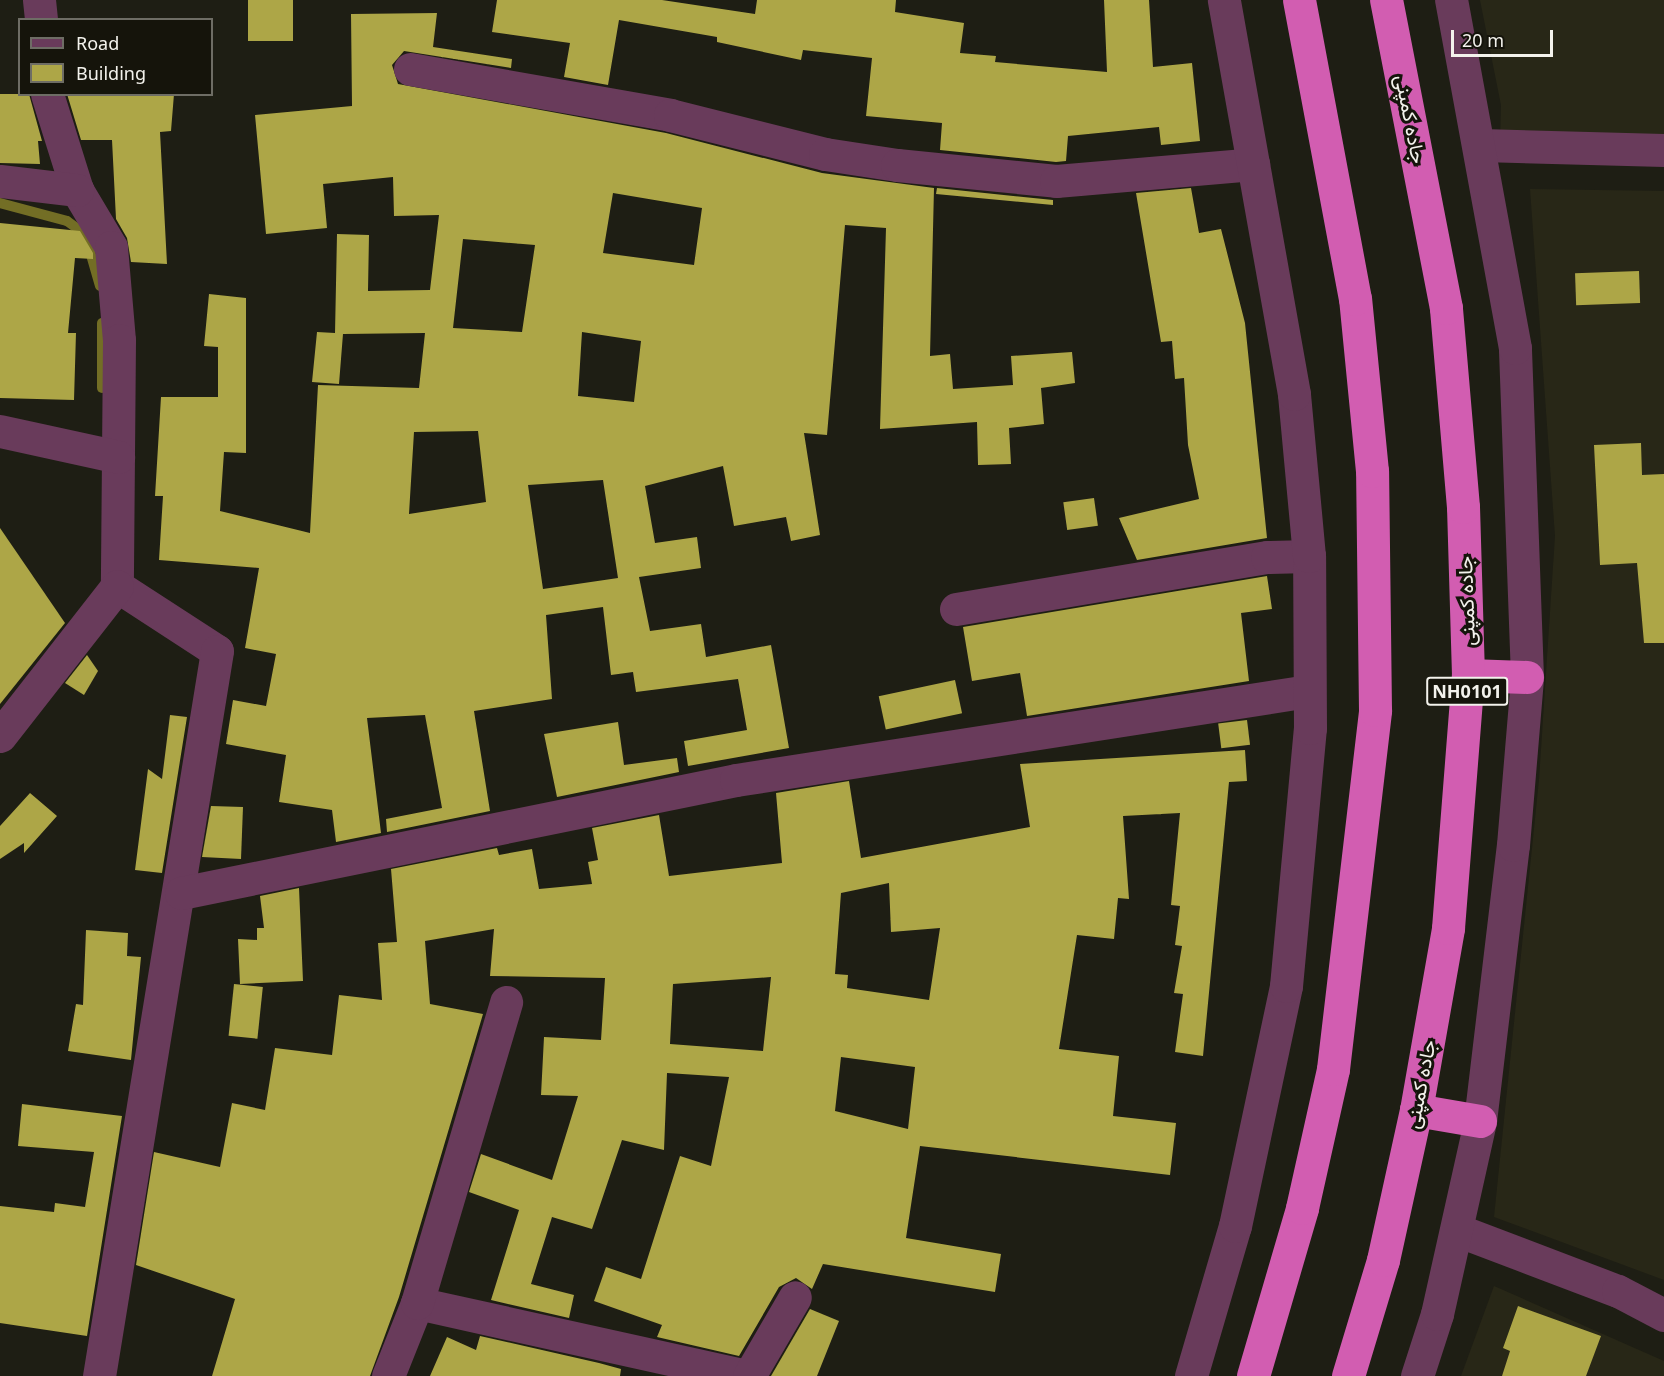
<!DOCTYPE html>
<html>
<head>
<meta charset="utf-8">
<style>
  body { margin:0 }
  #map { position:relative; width:1664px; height:1376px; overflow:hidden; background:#1e1e14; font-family:"Noto Sans",Vazirmatn,sans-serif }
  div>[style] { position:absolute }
  .built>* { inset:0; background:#282717 }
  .stream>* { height:10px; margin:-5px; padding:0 5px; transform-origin:5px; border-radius:5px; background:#736e25 }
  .building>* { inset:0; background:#ada647; transform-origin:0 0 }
  .minor>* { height:33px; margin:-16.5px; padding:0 16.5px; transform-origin:16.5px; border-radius:16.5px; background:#693b5b }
  .highway>* { height:33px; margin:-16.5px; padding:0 16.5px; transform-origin:16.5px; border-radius:16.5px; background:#d25db1 }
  span { translate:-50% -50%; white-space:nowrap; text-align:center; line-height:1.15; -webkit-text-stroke:6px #15140b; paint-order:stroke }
  .shield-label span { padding:2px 4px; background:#15140b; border:2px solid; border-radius:4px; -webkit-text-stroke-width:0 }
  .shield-label { font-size:18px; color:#f3f2ec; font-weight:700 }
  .street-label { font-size:20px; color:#f3f2ec }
  .legend { position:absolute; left:18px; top:18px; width:195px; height:78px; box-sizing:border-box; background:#15140b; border:2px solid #6e6d65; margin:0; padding:8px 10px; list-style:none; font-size:18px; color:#f3f2ec }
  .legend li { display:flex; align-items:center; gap:12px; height:30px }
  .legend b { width:30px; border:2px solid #6e6d65 }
  .scale { position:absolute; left:1451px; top:30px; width:102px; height:27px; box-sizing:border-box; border:3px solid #f3f2ec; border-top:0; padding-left:8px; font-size:18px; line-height:21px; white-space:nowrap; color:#f3f2ec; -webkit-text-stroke:4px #15140b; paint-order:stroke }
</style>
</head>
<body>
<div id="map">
  <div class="built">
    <i style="clip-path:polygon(1480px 0,1664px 0,1664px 148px,1500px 143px,1501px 105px)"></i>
    <i style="clip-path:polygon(1530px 189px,1664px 191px,1664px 1280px,1494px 1217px,1539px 780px,1555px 536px)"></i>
    <i style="clip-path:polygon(1494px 1286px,1664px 1361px,1664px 1376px,1461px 1376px)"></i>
  </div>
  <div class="stream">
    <i style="left:0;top:203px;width:69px;rotate:15deg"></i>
    <i style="left:67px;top:221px;width:22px;rotate:36deg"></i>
    <i style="left:85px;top:234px;width:54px;rotate:73.9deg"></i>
    <i style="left:102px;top:323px;width:65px;rotate:90deg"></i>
  </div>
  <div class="building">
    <i style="left:248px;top:0;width:45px;height:41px"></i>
    <i style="clip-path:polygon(497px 0,662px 0,755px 14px,757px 0,896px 0,895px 12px,964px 23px,960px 53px,996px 56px,995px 62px,1107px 72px,1104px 0,1149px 0,1153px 67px,1192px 63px,1200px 141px,1161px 145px,1159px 127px,1068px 136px,1066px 161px,1056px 162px,940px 150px,942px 123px,866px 116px,872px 58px,803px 50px,801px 60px,717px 42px,717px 37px,619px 20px,608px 85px,564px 77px,570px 43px,492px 32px)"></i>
    <i style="clip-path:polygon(evenodd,437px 13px,433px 47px,512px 59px,511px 68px,404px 51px,392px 65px,398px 84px,666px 133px,822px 173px,934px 188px,930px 356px,950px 354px,953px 389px,1013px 385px,1011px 356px,1072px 352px,1075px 383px,1041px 388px,1044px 424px,1009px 428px,1011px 464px,978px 465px,977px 422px,880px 429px,886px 228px,845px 225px,827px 435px,804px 433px,820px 535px,791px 541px,786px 517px,734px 526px,723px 466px,645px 486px,655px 543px,697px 537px,701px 568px,639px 577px,650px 631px,701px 624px,706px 657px,771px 645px,789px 748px,688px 766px,684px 741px,747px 730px,738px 679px,636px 692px,633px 672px,611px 675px,603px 607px,546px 615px,552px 699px,474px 711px,490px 811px,387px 832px,386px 819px,442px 808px,425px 715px,367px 718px,381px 833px,336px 842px,332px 810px,279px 802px,286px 755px,226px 744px,233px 700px,266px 706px,276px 654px,245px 648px,259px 568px,159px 560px,163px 496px,155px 496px,161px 397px,218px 397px,218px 347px,204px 346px,209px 294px,246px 298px,246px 453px,224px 452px,220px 511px,310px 533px,318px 385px,419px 388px,425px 333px,343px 334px,339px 384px,312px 382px,317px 332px,335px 333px,337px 234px,369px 235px,368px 291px,430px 290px,439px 215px,394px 216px,393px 177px,323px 184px,327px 228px,266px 234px,255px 115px,352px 106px,351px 14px,437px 13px,613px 193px,702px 208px,694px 265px,603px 253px,613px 193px,437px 13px,463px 239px,535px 245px,522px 332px,453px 328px,463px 239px,437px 13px,582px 332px,641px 341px,634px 402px,578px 396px,582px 332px,437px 13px,478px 431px,486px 502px,409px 514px,414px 432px,478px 431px,437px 13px,603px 480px,618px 578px,543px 589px,528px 485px,603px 480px)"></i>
    <i style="clip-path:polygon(0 94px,29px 94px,42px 141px,38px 141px,40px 164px,0 163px)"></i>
    <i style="clip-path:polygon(67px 94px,174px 94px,171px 131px,160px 132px,167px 264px,131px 262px,127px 238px,116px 219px,112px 140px,81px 140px)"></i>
    <i style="clip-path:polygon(937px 188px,1053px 200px,1053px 205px,936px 194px)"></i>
    <i style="clip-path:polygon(1191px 188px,1199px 233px,1221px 229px,1245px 323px,1267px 538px,1137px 560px,1119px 518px,1199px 499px,1188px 445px,1184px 378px,1175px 379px,1172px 341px,1161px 342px,1136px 193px)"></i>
    <i style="clip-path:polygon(0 223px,80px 231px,93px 253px,93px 259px,75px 258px,68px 333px,76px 333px,74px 400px,0 398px)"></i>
    <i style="left:1639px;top:271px;width:32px;height:64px;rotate:88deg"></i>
    <i style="clip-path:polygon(1641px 443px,1642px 475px,1664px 474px,1664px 643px,1644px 643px,1637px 563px,1600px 565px,1594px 445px)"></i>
    <i style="left:1094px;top:498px;width:28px;height:31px;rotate:82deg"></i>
    <i style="clip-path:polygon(0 528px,65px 623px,0 704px)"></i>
    <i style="clip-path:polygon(1267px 576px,1272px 609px,1241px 613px,1249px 681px,1027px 716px,1020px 673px,972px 681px,963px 627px)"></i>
    <i style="clip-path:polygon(87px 655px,98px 671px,84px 695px,65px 683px)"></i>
    <i style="left:955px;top:680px;width:34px;height:78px;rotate:78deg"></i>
    <i style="clip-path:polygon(170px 715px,187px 717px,162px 873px,135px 870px,148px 769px,162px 779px)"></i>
    <i style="left:1247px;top:720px;width:25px;height:29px;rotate:83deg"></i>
    <i style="clip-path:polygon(618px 722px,624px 765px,677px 758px,679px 772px,557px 797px,544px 734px)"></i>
    <i style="clip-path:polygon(evenodd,1245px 750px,1247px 781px,1229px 782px,1203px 1056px,1175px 1052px,1183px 994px,1174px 993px,1182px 946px,1175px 945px,1180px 906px,1171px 905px,1180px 813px,1123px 816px,1129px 899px,1118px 898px,1114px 939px,1077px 935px,1059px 1049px,1119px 1056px,1113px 1116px,1176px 1123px,1170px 1175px,920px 1146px,906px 1238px,1001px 1254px,995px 1292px,823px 1264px,812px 1289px,796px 1278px,779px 1287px,739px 1356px,657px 1337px,662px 1325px,594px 1301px,606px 1267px,641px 1279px,680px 1156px,711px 1166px,729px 1077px,667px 1073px,664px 1150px,622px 1140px,592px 1229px,552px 1217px,531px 1284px,574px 1295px,569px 1318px,491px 1300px,519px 1210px,469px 1192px,481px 1154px,552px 1180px,578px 1096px,541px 1095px,544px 1037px,601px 1040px,605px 978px,490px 976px,494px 929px,425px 941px,430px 1004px,483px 1014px,399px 1297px,370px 1376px,212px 1376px,235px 1299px,136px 1265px,154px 1152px,220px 1167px,232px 1103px,265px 1110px,275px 1048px,332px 1055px,339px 995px,382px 1000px,378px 943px,397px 942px,391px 869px,497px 848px,499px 855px,532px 849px,539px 889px,592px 884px,588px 862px,598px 860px,592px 828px,659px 815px,669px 876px,782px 863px,776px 793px,849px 781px,861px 858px,1030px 827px,1020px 764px,1245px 750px,889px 883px,891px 932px,940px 928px,929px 1000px,847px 988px,848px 975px,835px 974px,841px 893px,889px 883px,1245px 750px,771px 977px,763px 1051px,670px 1044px,673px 984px,771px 977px,1245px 750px,841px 1057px,915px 1067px,908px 1129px,835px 1111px,841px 1057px)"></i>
    <i style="clip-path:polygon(30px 793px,57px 816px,24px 853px,24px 843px,0 859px,0 826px)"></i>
    <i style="clip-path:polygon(211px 806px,243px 807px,241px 859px,202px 857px)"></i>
    <i style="clip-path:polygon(299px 888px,303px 981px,240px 984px,238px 939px,257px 940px,257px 928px,264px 928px,260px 896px)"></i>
    <i style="clip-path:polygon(86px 930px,128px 933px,127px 956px,141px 957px,131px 1060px,68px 1051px,76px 1004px,83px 1005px)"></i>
    <i style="left:234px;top:984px;width:29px;height:52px;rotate:6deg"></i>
    <i style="clip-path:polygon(22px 1104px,122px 1116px,87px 1336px,0 1323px,0 1206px,54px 1212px,55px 1203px,85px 1207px,94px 1152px,18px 1146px)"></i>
    <i style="clip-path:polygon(1518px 1306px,1601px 1336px,1586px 1376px,1502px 1376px,1510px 1351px,1503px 1348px)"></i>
    <i style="clip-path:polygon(810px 1309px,839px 1321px,817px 1376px,771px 1376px)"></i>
    <i style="clip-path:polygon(480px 1336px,599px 1363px,621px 1369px,620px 1376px,430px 1376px,447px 1337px,476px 1350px)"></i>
  </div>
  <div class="minor">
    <i style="left:39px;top:0;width:20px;rotate:84deg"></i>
    <i style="left:410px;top:69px;width:264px;rotate:10deg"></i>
    <i style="left:670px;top:115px;width:160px;rotate:14.1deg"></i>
    <i style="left:825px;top:154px;width:73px;rotate:8.7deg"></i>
    <i style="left:897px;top:165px;width:160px;rotate:5.7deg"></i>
    <i style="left:1056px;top:181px;width:198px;rotate:-4.9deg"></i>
    <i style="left:47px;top:94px;width:101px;rotate:72.6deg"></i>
    <i style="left:77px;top:190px;width:66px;rotate:59.2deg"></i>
    <i style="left:111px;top:247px;width:93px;rotate:85.1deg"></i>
    <i style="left:119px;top:340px;width:246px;rotate:90.5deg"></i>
    <i style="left:117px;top:586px;width:119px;rotate:33deg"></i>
    <i style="left:217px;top:651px;width:735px;rotate:99.24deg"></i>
    <i style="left:1481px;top:145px;width:183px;rotate:1.6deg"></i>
    <i style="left:0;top:181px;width:78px;rotate:6.7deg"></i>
    <i style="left:0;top:431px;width:121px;rotate:12.4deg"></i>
    <i style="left:956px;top:609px;width:315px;rotate:-9.5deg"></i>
    <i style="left:1267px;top:557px;width:42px;rotate:-1.4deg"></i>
    <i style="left:0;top:736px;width:190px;rotate:-52deg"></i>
    <i style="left:181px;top:893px;width:566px;rotate:-11.51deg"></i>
    <i style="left:736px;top:780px;width:579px;rotate:-8.84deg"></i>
    <i style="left:1457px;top:1230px;width:172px;rotate:20.8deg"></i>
    <i style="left:1618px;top:1291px;width:52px;rotate:27.6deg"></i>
    <i style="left:417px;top:1303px;width:336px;rotate:12.5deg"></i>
    <i style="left:388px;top:1376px;width:79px;rotate:-68.3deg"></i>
    <i style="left:417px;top:1303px;width:314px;rotate:-73.5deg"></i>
    <i style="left:749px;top:1376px;width:91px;rotate:-59.8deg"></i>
    <i style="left:1191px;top:1376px;width:156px;rotate:-73.7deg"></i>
    <i style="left:1235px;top:1226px;width:245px;rotate:-78deg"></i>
    <i style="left:1286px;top:986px;width:259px;rotate:-84.7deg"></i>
    <i style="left:1310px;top:728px;width:172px;rotate:-90.3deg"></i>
    <i style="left:1309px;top:556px;width:163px;rotate:-95.3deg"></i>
    <i style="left:1294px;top:394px;width:400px;rotate:-100.1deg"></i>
    <i style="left:1417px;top:1376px;width:65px;rotate:-72.1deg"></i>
    <i style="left:1437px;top:1314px;width:198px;rotate:-77.4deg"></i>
    <i style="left:1480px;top:1121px;width:278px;rotate:-83.2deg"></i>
    <i style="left:1513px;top:845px;width:169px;rotate:-85.2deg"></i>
    <i style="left:1527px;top:677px;width:329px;rotate:-92.1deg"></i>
    <i style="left:1515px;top:348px;width:354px;rotate:-100.4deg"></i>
  </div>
  <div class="highway">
    <i style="left:1468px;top:675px;width:59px;rotate:1.9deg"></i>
    <i style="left:1416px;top:1110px;width:65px;rotate:9.8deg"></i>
    <i style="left:1253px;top:1376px;width:175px;rotate:-73.7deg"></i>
    <i style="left:1302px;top:1208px;width:142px;rotate:-77.4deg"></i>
    <i style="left:1333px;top:1069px;width:361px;rotate:-83.3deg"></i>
    <i style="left:1375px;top:710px;width:239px;rotate:-90.7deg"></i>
    <i style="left:1372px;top:471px;width:173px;rotate:-95.6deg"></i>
    <i style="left:1355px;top:299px;width:304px;rotate:-100.6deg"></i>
    <i style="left:1348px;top:1376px;width:121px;rotate:-73.2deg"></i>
    <i style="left:1383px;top:1260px;width:154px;rotate:-77.6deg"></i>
    <i style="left:1416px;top:1110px;width:185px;rotate:-80deg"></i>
    <i style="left:1448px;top:928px;width:254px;rotate:-85.5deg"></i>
    <i style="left:1468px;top:675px;width:168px;rotate:-91.7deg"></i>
    <i style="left:1463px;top:507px;width:200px;rotate:-94.9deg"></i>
    <i style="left:1446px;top:308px;width:314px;rotate:-101deg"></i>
  </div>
  <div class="shield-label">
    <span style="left:1467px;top:691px">NH0101</span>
  </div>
  <div class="street-label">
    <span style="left:1411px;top:119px;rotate:79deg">جاده کمپنی</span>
    <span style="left:1466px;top:601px;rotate:-92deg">جاده کمپنی</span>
    <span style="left:1420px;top:1084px;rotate:-79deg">جاده کمپنی</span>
  </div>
  <ul class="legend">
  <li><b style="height:8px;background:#693b5b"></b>Road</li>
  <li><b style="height:16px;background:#ada647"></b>Building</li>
  </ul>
  <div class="scale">20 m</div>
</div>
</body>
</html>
